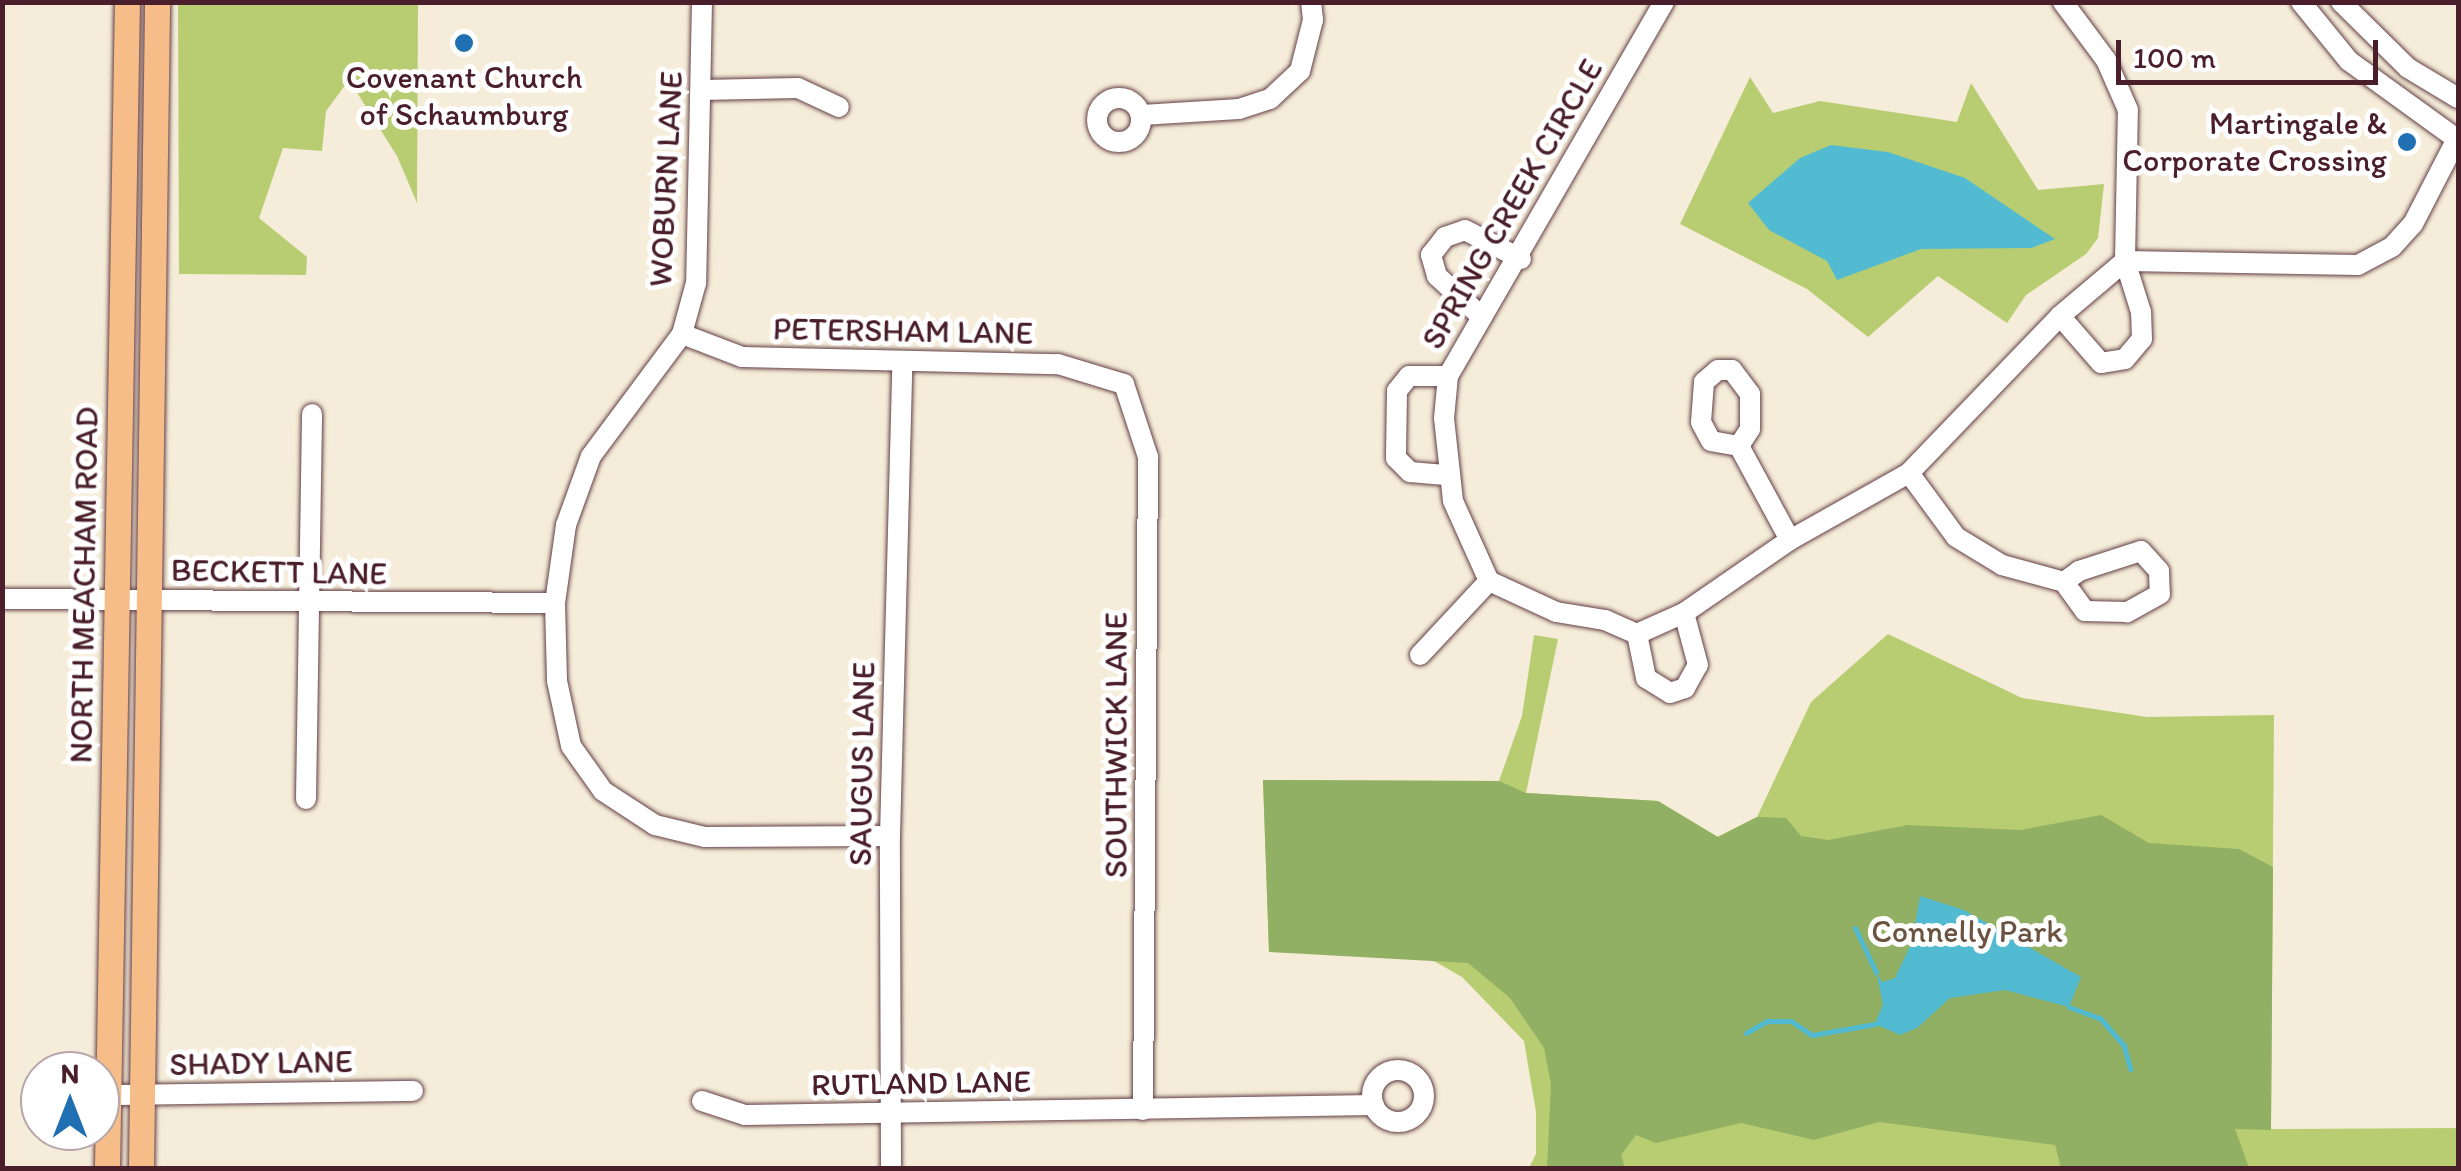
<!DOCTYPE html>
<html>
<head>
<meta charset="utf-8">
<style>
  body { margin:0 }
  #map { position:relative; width:2461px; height:1171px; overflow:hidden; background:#f5edd9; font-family:Itim,sans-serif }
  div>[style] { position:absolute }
  .green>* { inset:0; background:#b8cd71 }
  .forest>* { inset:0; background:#92b063 }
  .water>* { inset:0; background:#53bbd1 }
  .stream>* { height:5px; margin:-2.5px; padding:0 2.5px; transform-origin:2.5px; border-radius:2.5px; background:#53bbd1 }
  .roads { filter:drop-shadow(0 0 2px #643e45) drop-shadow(0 0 2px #643e45) }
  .minor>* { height:20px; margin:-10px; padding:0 10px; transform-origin:10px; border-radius:10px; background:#fff }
  .minor>.ring { margin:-10px; padding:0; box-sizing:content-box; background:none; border:20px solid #fff; border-radius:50% }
  .major>* { height:25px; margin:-12.5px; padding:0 12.5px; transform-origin:12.5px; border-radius:12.5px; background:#f7bd88 }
  .dots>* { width:28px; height:28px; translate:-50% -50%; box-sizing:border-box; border:5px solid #fff; border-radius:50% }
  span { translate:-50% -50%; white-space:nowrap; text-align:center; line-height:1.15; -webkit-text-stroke:10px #fff; paint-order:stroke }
  .poi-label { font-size:32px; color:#4a1f2b }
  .right { translate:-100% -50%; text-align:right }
  .street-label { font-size:32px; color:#4a1f2b }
  .park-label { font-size:32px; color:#6b5340 }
  .frame { position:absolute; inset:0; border:5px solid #4a1f2b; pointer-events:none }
  .north { position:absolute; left:20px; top:1051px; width:100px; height:100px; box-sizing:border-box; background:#fff; border:2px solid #b7a5aa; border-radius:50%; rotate:0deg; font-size:28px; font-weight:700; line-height:40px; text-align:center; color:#4a1f2b }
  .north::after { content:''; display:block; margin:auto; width:35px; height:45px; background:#1f6fb2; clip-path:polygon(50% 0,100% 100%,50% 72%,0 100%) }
  .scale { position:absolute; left:2116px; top:40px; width:262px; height:45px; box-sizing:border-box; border:5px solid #4a1f2b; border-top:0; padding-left:12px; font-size:30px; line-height:35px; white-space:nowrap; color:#4a1f2b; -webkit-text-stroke:8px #fff; paint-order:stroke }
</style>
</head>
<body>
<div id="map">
  <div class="green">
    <i style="clip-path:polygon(178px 3px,418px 3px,417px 203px,397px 156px,349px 80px,326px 111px,322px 151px,283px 148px,259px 218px,307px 257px,306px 275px,179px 274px)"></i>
    <i style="clip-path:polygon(1750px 77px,1773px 113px,1820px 101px,1957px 122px,1971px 83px,2038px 190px,2104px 184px,2098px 238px,2086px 254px,2026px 295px,2007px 323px,1938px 276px,1868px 337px,1807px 289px,1680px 224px)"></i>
    <i style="clip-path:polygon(1888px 634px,2022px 698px,2147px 717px,2274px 715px,2271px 1129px,2458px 1128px,2458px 1168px,1529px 1168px,1536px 1154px,1536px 1112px,1524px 1041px,1462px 977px,1427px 957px,1269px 952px,1263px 780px,1499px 781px,1522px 716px,1534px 635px,1558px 639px,1526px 793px,1658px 801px,1717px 837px,1757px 817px,1811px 702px)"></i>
  </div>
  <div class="forest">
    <i style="clip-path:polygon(1263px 780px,1499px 781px,1526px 793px,1658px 801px,1718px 837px,1757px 817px,1786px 818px,1801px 836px,1828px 840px,1908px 825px,2020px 830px,2101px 815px,2149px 843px,2239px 849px,2273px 867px,2271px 1130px,2235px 1129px,2249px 1168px,2061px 1168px,2055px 1145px,1879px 1122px,1814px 1140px,1741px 1123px,1656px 1143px,1636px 1135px,1621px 1155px,1625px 1168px,1547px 1168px,1551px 1084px,1544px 1048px,1510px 998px,1468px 963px,1269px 952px)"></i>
  </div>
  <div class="water">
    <i style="clip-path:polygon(1831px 145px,1888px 152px,1965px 178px,2055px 239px,2031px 248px,1921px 249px,1837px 280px,1827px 261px,1769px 230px,1748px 203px,1800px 158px)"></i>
    <i style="clip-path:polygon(1920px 896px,1964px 910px,2081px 977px,2069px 1007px,2005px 990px,1950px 998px,1917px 1028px,1900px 1035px,1875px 1024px,1883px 1004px,1876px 972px,1882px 982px,1895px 978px,1912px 942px)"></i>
  </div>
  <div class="stream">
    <i style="left:1855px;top:928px;width:49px;rotate:64.5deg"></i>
    <i style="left:2069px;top:1007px;width:33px;rotate:20deg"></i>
    <i style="left:2100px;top:1018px;width:37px;rotate:49deg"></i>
    <i style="left:2124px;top:1046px;width:24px;rotate:75deg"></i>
    <i style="left:1746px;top:1033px;width:24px;rotate:-30deg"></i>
    <i style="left:1767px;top:1021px;width:24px"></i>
    <i style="left:1791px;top:1021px;width:25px;rotate:34deg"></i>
    <i style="left:1812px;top:1035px;width:64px;rotate:-9.9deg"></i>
  </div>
  <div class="roads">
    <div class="minor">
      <i style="left:702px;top:2px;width:281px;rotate:91.2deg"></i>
      <i style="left:696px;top:283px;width:53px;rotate:105.4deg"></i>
      <i style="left:682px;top:334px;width:152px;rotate:126.7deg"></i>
      <i style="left:591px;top:456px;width:73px;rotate:109.9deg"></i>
      <i style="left:566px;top:525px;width:79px;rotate:98deg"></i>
      <i style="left:555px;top:603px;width:78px;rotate:88.5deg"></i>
      <i style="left:557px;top:681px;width:66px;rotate:77.8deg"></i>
      <i style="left:571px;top:746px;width:55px;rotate:54.6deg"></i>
      <i style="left:603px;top:791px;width:62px;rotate:33.2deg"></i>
      <i style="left:655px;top:825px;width:51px;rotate:13.5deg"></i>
      <i style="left:705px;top:837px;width:185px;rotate:-0.3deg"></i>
      <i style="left:1664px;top:2px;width:432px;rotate:120deg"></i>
      <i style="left:1448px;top:376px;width:42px;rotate:95.4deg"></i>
      <i style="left:1444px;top:418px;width:83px;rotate:83.8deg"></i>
      <i style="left:1453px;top:501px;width:88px;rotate:65.8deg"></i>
      <i style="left:1489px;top:581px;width:74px;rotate:24.8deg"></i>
      <i style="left:1556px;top:612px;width:50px;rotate:9.3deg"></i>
      <i style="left:1605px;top:620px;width:35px;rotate:24deg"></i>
      <i style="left:1637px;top:634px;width:51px;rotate:-24.1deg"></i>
      <i style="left:1684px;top:613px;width:129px;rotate:-34.6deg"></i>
      <i style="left:1790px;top:540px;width:137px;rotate:-29.4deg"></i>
      <i style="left:1909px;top:473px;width:218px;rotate:-46.1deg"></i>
      <i style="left:2060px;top:316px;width:85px;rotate:-40.2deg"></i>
      <i style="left:2125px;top:261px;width:151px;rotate:-88.9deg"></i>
      <i style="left:2128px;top:110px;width:55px;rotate:-113.7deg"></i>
      <i style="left:2106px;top:60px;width:72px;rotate:-126.6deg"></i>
      <i style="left:2301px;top:2px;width:76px;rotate:50.9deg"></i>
      <i style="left:2349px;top:61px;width:135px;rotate:35.9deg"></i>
      <i style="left:2341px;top:2px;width:94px;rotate:44.6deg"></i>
      <i style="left:2408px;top:68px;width:58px;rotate:31deg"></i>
      <i style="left:701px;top:90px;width:97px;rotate:-1.2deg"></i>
      <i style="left:798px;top:88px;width:45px;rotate:24.9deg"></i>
      <i class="ring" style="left:1097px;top:98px;width:24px;height:24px"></i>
      <i style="left:1142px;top:115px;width:97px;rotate:-3.5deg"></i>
      <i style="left:1239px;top:109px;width:33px;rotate:-18deg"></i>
      <i style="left:1270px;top:99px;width:41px;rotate:-43deg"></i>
      <i style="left:1300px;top:71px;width:53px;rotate:-75.7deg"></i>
      <i style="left:1313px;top:20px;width:18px;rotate:-96deg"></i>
      <i style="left:2060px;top:316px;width:62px;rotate:48.9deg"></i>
      <i style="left:2101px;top:363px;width:24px;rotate:-9deg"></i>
      <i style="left:2125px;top:359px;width:26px;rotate:-50deg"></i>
      <i style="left:2142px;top:339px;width:27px;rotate:-92deg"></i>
      <i style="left:2141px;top:312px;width:53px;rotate:-107.4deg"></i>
      <i style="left:2125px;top:261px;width:233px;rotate:1deg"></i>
      <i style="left:2358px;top:265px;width:38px;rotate:-28deg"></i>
      <i style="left:2392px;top:247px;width:31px;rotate:-48deg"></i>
      <i style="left:2413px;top:224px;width:98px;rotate:-62.7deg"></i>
      <i style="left:1482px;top:317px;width:61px;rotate:-137.7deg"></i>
      <i style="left:1437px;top:276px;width:22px;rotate:-106deg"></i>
      <i style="left:1431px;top:255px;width:23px;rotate:-52deg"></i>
      <i style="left:1445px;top:237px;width:21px;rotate:-19deg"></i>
      <i style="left:1465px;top:230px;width:63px;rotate:27.4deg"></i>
      <i style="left:682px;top:334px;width:64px;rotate:21deg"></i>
      <i style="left:742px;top:357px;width:316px;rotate:1.3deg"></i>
      <i style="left:1058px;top:364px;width:69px;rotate:16.9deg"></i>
      <i style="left:1124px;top:384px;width:77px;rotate:71.8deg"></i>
      <i style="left:1148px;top:457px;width:653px;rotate:90.44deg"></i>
      <i style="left:1718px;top:370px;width:14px"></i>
      <i style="left:1732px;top:370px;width:30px;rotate:53deg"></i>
      <i style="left:1750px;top:394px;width:35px;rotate:90deg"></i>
      <i style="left:1750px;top:429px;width:20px;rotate:123deg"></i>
      <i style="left:1739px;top:446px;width:28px;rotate:-170deg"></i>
      <i style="left:1711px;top:441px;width:21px;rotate:-118deg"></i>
      <i style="left:1701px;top:422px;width:40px;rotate:-85.7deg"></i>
      <i style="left:1704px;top:382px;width:18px;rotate:-41deg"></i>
      <i style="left:1448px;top:376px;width:39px;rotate:180deg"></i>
      <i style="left:1409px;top:376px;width:19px;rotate:129deg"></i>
      <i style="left:1397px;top:391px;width:67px;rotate:90.9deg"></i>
      <i style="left:1396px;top:458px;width:20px;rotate:45deg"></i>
      <i style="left:1410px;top:472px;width:38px;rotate:5deg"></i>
      <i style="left:1739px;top:446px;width:107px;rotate:61.5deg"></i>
      <i style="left:1909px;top:473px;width:79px;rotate:53.7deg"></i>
      <i style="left:1956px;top:537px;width:54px;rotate:31.3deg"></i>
      <i style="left:2002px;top:565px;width:64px;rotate:15.3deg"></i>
      <i style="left:2141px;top:551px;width:27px;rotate:48deg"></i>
      <i style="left:2159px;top:571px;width:23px;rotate:88deg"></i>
      <i style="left:2160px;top:594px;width:38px;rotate:151deg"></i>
      <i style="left:2127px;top:612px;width:42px;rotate:-178.6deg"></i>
      <i style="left:2085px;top:611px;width:36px;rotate:-126deg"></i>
      <i style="left:2064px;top:582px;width:19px;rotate:-36deg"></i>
      <i style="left:2079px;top:571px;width:65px;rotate:-17.9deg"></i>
      <i style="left:2px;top:599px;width:553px;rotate:0.41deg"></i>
      <i style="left:1637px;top:634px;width:45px;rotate:78.4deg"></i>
      <i style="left:1646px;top:678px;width:28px;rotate:32deg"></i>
      <i style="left:1670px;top:693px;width:16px;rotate:-18deg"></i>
      <i style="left:1685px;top:688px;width:26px;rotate:-61deg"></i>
      <i style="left:1698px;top:665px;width:54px;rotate:-105.1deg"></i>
      <i style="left:1420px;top:655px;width:101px;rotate:-47deg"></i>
      <i style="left:306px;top:799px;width:385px;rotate:-89.1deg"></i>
      <i class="ring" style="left:1372px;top:1070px;width:32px;height:32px"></i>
      <i style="left:110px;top:1095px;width:303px;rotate:-0.8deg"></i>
      <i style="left:702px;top:1101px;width:45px;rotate:18deg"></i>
      <i style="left:745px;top:1115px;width:629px;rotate:-0.91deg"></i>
      <i style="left:891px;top:1168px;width:332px;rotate:-90.2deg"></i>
      <i style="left:890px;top:836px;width:474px;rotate:-88.5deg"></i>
    </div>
    <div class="major">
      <i style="left:107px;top:1168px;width:1166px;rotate:-89.02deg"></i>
      <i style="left:141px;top:1168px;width:1166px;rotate:-89.21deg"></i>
    </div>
  </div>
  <div class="dots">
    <i style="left:464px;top:43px;background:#1f6fb2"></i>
    <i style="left:2407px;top:142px;background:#1f6fb2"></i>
  </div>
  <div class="poi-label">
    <span style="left:464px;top:96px">Covenant Church<br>of Schaumburg</span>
    <span class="right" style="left:2387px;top:142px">Martingale &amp;<br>Corporate Crossing</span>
  </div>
  <div class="street-label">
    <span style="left:666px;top:179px;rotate:-87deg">WOBURN LANE</span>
    <span style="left:1512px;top:204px;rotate:-60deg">SPRING CREEK CIRCLE</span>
    <span style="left:903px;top:331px;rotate:1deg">PETERSHAM LANE</span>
    <span style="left:279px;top:572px;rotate:1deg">BECKETT LANE</span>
    <span style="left:84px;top:585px;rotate:-89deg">NORTH MEACHAM ROAD</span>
    <span style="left:1116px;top:745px;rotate:-90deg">SOUTHWICK LANE</span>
    <span style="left:862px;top:764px;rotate:-89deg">SAUGUS LANE</span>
    <span style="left:261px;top:1063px;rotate:-1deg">SHADY LANE</span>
    <span style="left:921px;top:1083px;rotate:-1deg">RUTLAND LANE</span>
  </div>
  <div class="park-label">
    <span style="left:1967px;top:931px">Connelly Park</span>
  </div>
  <div class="frame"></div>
  <div class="north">N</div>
  <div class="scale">100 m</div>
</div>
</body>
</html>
